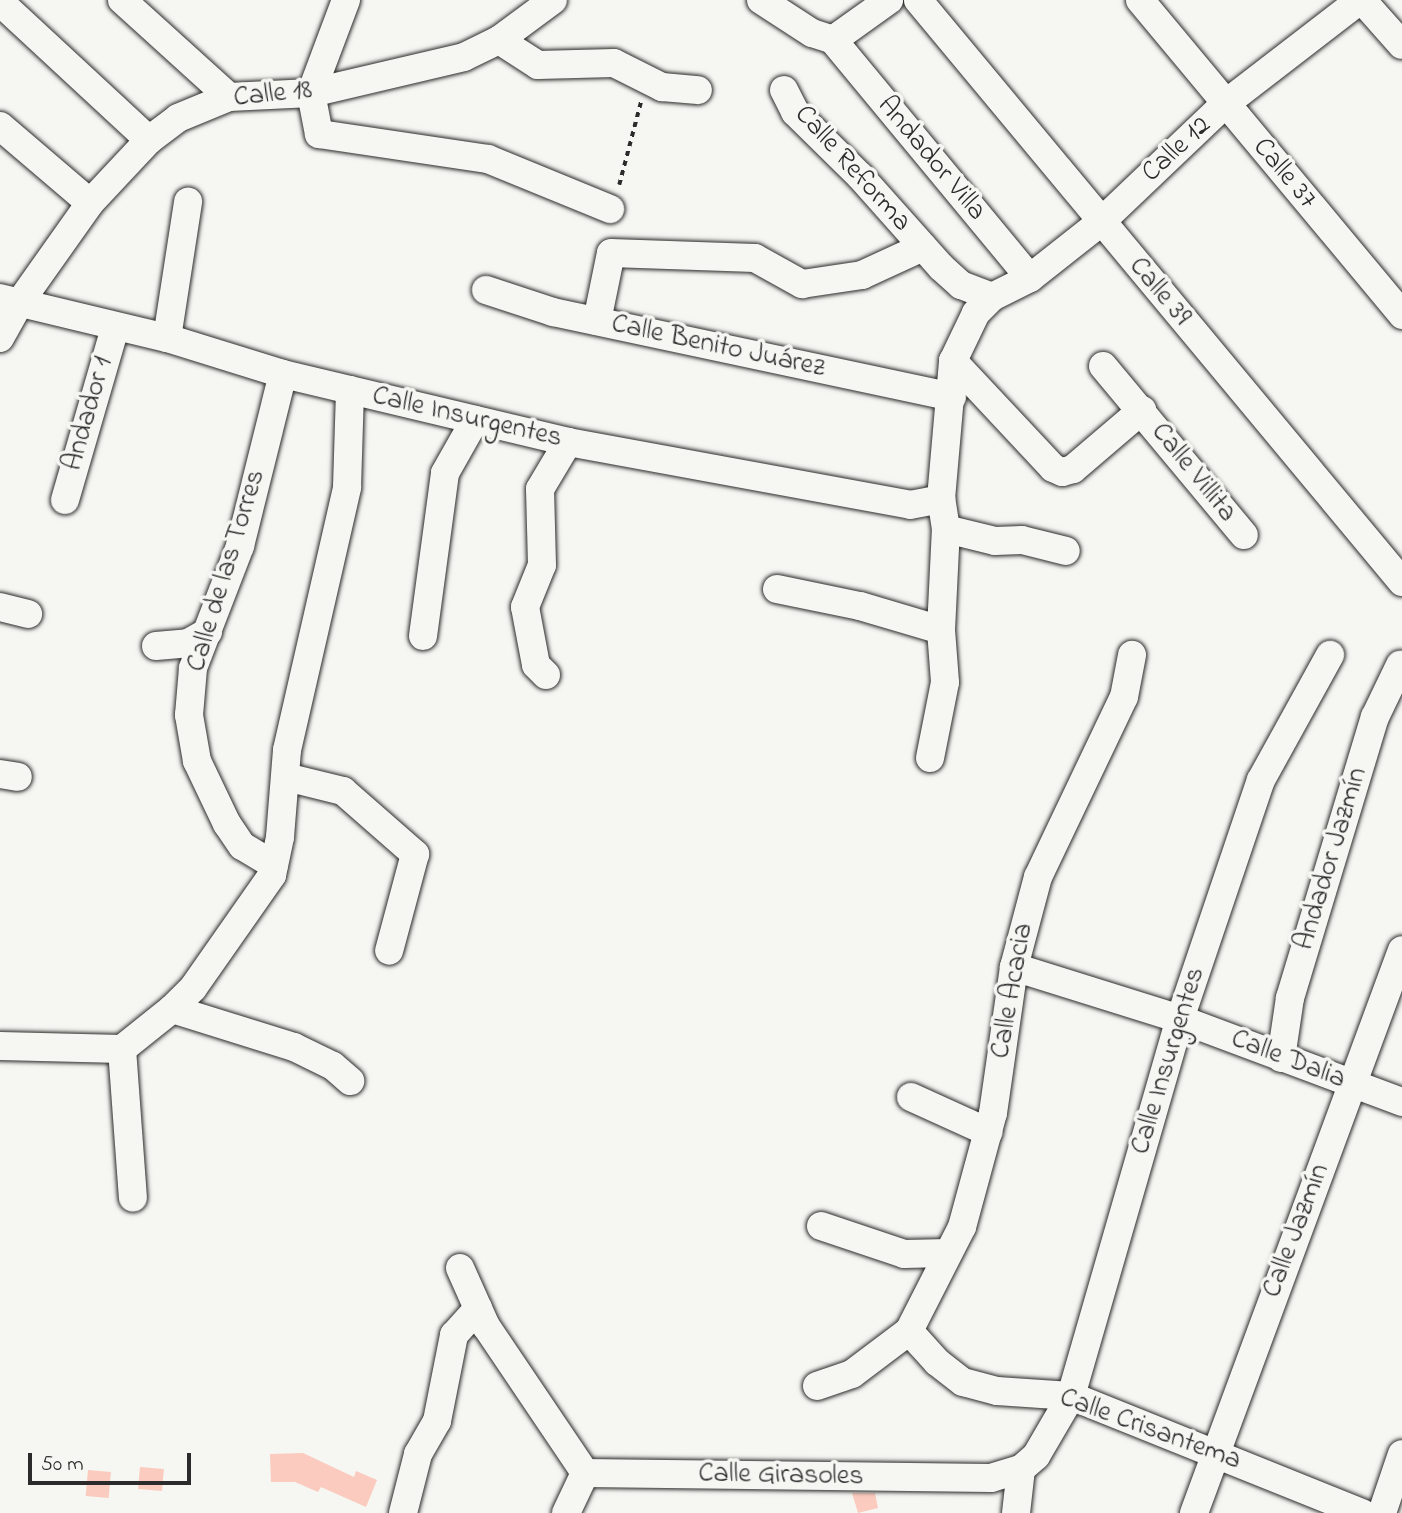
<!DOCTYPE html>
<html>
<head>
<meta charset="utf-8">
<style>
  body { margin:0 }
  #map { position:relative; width:1402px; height:1513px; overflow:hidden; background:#f6f6f2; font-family:"Indie Flower",sans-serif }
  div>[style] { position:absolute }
  .building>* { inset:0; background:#facbbe; transform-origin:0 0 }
  .path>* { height:3.5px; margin-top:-1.75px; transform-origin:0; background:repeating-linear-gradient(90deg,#2b2b2b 0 5px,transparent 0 10px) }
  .roads { filter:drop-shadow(0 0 2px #2b2b2b) drop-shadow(0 0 2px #2b2b2b) }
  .minor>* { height:28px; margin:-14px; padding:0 14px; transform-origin:14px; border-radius:14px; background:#f6f6f2 }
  span { translate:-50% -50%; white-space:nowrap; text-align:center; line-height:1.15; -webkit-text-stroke:7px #f6f6f2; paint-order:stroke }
  .street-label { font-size:28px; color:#2b2b2b }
  .scale { position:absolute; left:28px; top:1453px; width:163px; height:32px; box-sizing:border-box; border:4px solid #2b2b2b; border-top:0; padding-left:9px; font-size:21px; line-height:24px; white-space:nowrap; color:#2b2b2b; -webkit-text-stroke:5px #f6f6f2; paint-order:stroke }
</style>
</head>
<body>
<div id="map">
  <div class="building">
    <i style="clip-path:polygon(303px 1453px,354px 1477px,356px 1471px,377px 1480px,366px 1507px,321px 1487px,318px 1492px,295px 1482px,271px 1482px,270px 1454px)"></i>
    <i style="left:140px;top:1467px;width:24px;height:22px;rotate:5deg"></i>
    <i style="left:88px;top:1470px;width:23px;height:26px;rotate:5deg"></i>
    <i style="clip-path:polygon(852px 1493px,875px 1493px,878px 1508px,858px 1513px)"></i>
  </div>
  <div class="path">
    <i style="left:619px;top:185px;width:87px;rotate:-75.3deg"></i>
  </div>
  <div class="roads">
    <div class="minor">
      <i style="left:122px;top:0;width:144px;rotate:42.2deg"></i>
      <i style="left:346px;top:0;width:99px;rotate:110.6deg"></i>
      <i style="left:311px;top:93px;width:42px;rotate:79deg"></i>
      <i style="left:319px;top:134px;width:171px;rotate:8.4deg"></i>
      <i style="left:488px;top:159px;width:132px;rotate:22.3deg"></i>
      <i style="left:761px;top:0;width:61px;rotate:32.9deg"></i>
      <i style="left:812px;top:33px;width:22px;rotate:18deg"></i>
      <i style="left:833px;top:40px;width:69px;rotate:-35.5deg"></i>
      <i style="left:918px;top:0;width:757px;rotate:50.25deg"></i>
      <i style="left:1140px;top:0;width:410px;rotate:50.2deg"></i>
      <i style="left:1362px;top:0;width:60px;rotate:48.4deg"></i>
      <i style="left:0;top:2px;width:203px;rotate:42.8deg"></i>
      <i style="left:499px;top:40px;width:46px;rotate:32.7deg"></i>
      <i style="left:538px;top:65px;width:76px;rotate:-1.5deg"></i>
      <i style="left:614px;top:63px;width:54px;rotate:26.6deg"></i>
      <i style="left:662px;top:87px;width:36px;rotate:5deg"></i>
      <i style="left:833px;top:40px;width:309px;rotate:50.4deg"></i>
      <i style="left:784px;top:90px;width:25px;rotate:63deg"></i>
      <i style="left:795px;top:112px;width:91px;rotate:44.6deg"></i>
      <i style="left:860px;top:176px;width:122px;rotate:48.3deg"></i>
      <i style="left:941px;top:267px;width:27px;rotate:42deg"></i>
      <i style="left:961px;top:285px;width:33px;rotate:21deg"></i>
      <i style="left:0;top:126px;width:118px;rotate:40.5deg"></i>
      <i style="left:486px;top:290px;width:71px;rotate:18.2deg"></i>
      <i style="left:553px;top:312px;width:408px;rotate:12deg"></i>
      <i style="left:0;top:298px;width:172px;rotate:13.5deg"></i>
      <i style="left:167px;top:338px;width:121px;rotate:17.2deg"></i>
      <i style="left:283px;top:374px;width:293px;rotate:13.4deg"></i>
      <i style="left:568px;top:442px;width:348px;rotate:10.4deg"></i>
      <i style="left:910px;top:505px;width:32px;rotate:-11deg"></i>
      <i style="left:597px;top:321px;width:69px;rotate:-78.4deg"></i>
      <i style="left:611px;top:253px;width:144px;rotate:2deg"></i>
      <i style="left:755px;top:258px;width:54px;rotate:29deg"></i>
      <i style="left:802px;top:284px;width:61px;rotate:-8.5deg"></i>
      <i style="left:862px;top:275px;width:67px;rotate:-24.7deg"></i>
      <i style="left:0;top:338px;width:41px;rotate:-60.9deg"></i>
      <i style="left:20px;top:302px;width:121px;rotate:-54.7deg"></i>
      <i style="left:90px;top:203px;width:86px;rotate:-46.9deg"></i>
      <i style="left:149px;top:140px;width:36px;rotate:-37deg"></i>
      <i style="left:178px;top:118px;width:55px;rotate:-22.4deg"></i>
      <i style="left:229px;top:97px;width:82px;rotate:-2.8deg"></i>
      <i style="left:311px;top:93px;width:157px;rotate:-13.2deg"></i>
      <i style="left:464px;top:57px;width:39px;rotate:-26deg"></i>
      <i style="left:499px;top:40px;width:67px;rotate:-36.5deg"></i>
      <i style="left:167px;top:338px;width:138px;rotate:-81.2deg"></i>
      <i style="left:953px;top:361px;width:146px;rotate:46.9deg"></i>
      <i style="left:1053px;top:468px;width:10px;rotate:24deg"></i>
      <i style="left:1062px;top:472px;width:11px;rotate:-15deg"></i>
      <i style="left:1073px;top:469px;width:91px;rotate:-40.5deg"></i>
      <i style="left:1103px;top:366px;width:220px;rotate:50.2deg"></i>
      <i style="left:65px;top:500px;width:179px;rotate:-73.8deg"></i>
      <i style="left:946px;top:529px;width:50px;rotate:13.8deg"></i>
      <i style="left:995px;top:541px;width:27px;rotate:-2deg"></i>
      <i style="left:1022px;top:540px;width:45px;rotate:14deg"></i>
      <i style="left:777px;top:589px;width:85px;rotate:11.6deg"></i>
      <i style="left:860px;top:606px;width:84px;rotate:16.5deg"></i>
      <i style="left:0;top:607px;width:29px;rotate:14deg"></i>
      <i style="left:423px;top:636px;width:164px;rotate:-82.3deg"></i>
      <i style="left:445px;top:473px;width:61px;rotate:-60.5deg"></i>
      <i style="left:156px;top:646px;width:32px;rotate:-5deg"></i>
      <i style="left:188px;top:643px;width:23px;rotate:-29deg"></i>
      <i style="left:546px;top:675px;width:14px;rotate:-135deg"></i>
      <i style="left:536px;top:665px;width:59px;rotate:-100.7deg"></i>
      <i style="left:525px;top:607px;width:45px;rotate:-68deg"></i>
      <i style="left:542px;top:565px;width:76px;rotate:-91.5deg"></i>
      <i style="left:540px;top:489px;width:55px;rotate:-59.2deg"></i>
      <i style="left:930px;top:758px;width:77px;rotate:-78.8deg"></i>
      <i style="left:945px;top:682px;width:52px;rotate:-94.4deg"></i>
      <i style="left:941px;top:630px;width:101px;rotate:-87.2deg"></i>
      <i style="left:946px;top:529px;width:30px;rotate:-99deg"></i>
      <i style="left:941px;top:499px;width:139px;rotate:-85deg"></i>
      <i style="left:953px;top:361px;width:53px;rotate:-64.4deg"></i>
      <i style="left:976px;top:313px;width:23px;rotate:-45deg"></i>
      <i style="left:992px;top:297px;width:42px;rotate:-26.6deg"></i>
      <i style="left:1030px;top:278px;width:90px;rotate:-38.3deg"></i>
      <i style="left:1101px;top:222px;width:171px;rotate:-43.6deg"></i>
      <i style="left:1225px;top:104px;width:170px;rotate:-37.6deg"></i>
      <i style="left:0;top:774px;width:18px;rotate:9deg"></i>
      <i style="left:286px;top:777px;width:59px;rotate:13.8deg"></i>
      <i style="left:343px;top:791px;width:96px;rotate:41.2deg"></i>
      <i style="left:415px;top:854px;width:100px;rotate:105deg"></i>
      <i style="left:274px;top:865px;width:37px;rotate:-149deg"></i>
      <i style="left:242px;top:846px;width:27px;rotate:-124deg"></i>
      <i style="left:227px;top:824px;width:70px;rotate:-115.5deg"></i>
      <i style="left:197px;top:761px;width:47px;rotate:-99.9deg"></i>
      <i style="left:189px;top:715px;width:47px;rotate:-85.1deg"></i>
      <i style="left:193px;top:668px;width:131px;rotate:-68.9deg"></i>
      <i style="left:240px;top:546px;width:177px;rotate:-76deg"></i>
      <i style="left:1014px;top:967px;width:174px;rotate:17.4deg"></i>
      <i style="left:1180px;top:1019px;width:237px;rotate:20.5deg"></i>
      <i style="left:172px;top:1009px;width:30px;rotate:-45deg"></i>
      <i style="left:193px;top:988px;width:138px;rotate:-55deg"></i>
      <i style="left:272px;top:875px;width:39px;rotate:-78deg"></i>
      <i style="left:280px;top:837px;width:87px;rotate:-85.4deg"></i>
      <i style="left:287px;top:750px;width:270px;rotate:-77.1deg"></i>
      <i style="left:347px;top:487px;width:97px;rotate:-88.2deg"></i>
      <i style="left:0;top:1046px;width:122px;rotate:1.4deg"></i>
      <i style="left:122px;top:1049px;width:64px;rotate:-38.7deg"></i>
      <i style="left:172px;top:1009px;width:128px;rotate:17.3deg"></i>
      <i style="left:294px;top:1047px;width:43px;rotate:26deg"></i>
      <i style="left:333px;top:1066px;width:23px;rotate:41deg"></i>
      <i style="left:122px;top:1049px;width:149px;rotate:85.8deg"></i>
      <i style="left:1281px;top:1058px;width:61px;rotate:-81.5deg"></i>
      <i style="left:1290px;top:998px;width:294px;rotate:-73.2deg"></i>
      <i style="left:1375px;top:717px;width:58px;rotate:-64.3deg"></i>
      <i style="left:911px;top:1097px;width:85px;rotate:24.4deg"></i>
      <i style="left:821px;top:1226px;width:88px;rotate:18.6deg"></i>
      <i style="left:904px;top:1254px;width:44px;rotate:-1.3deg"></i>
      <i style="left:460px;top:1268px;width:64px;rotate:65.9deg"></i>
      <i style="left:486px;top:1326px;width:177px;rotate:56deg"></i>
      <i style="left:909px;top:1331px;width:117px;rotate:-63deg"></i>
      <i style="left:962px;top:1227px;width:118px;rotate:-74.8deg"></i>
      <i style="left:993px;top:1113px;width:148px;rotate:-81.8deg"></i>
      <i style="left:1014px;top:967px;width:93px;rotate:-75.1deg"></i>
      <i style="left:1038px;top:877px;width:199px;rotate:-64.5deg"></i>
      <i style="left:1124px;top:697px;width:43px;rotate:-79.2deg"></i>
      <i style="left:909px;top:1331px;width:42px;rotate:47.9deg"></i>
      <i style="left:937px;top:1362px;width:33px;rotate:38deg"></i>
      <i style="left:963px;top:1382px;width:35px;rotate:15deg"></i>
      <i style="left:997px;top:1391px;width:74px;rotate:3.9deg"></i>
      <i style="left:1071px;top:1396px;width:314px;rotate:21.9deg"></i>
      <i style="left:817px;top:1386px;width:37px;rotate:-19deg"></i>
      <i style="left:852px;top:1374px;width:71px;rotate:-37deg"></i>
      <i style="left:585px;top:1473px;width:406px;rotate:0.7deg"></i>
      <i style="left:991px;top:1478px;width:31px;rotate:-17deg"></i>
      <i style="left:1021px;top:1469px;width:20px;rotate:-41deg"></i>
      <i style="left:1036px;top:1456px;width:69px;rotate:-59.7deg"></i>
      <i style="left:1071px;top:1396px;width:392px;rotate:-73.9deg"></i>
      <i style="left:1180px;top:1019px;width:252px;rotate:-71.3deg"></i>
      <i style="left:1261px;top:780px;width:143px;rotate:-61.1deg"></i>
      <i style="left:403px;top:1513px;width:61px;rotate:-75.7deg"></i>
      <i style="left:418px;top:1454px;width:38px;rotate:-60deg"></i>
      <i style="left:437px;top:1421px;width:88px;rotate:-78.8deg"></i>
      <i style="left:454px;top:1335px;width:36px;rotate:-48deg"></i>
      <i style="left:566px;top:1513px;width:44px;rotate:-64.6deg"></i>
      <i style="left:1016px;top:1513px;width:44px;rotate:-83.5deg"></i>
      <i style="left:1194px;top:1513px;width:600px;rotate:-69.72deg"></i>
      <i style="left:1382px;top:1513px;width:62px;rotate:-71.3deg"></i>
    </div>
  </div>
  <div class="street-label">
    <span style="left:273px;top:95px;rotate:-6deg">Calle 18</span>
    <span style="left:1177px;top:150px;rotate:-43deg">Calle 12</span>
    <span style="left:931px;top:159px;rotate:50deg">Andador Villa</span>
    <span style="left:852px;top:169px;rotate:48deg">Calle Reforma</span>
    <span style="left:1284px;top:174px;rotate:50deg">Calle 37</span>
    <span style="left:1159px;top:292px;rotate:50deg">Calle 39</span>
    <span style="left:718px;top:347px;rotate:12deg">Calle Benito Juárez</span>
    <span style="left:89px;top:414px;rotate:-74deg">Andador 1</span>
    <span style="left:467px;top:418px;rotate:13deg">Calle Insurgentes</span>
    <span style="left:1193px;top:473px;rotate:51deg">Calle Villita</span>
    <span style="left:227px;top:571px;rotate:-73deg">Calle de las Torres</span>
    <span style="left:1332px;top:859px;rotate:-73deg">Andador Jazmín</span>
    <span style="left:1013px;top:991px;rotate:-80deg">Calle Acacia</span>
    <span style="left:1288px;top:1060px;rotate:21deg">Calle Dalia</span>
    <span style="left:1169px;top:1061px;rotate:-73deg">Calle Insurgentes</span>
    <span style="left:1297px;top:1231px;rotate:-69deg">Calle Jazmín</span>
    <span style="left:1150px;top:1430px;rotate:20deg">Calle Crisantema</span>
    <span style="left:781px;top:1476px;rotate:1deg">Calle Girasoles</span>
  </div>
  <div class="scale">50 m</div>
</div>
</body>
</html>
